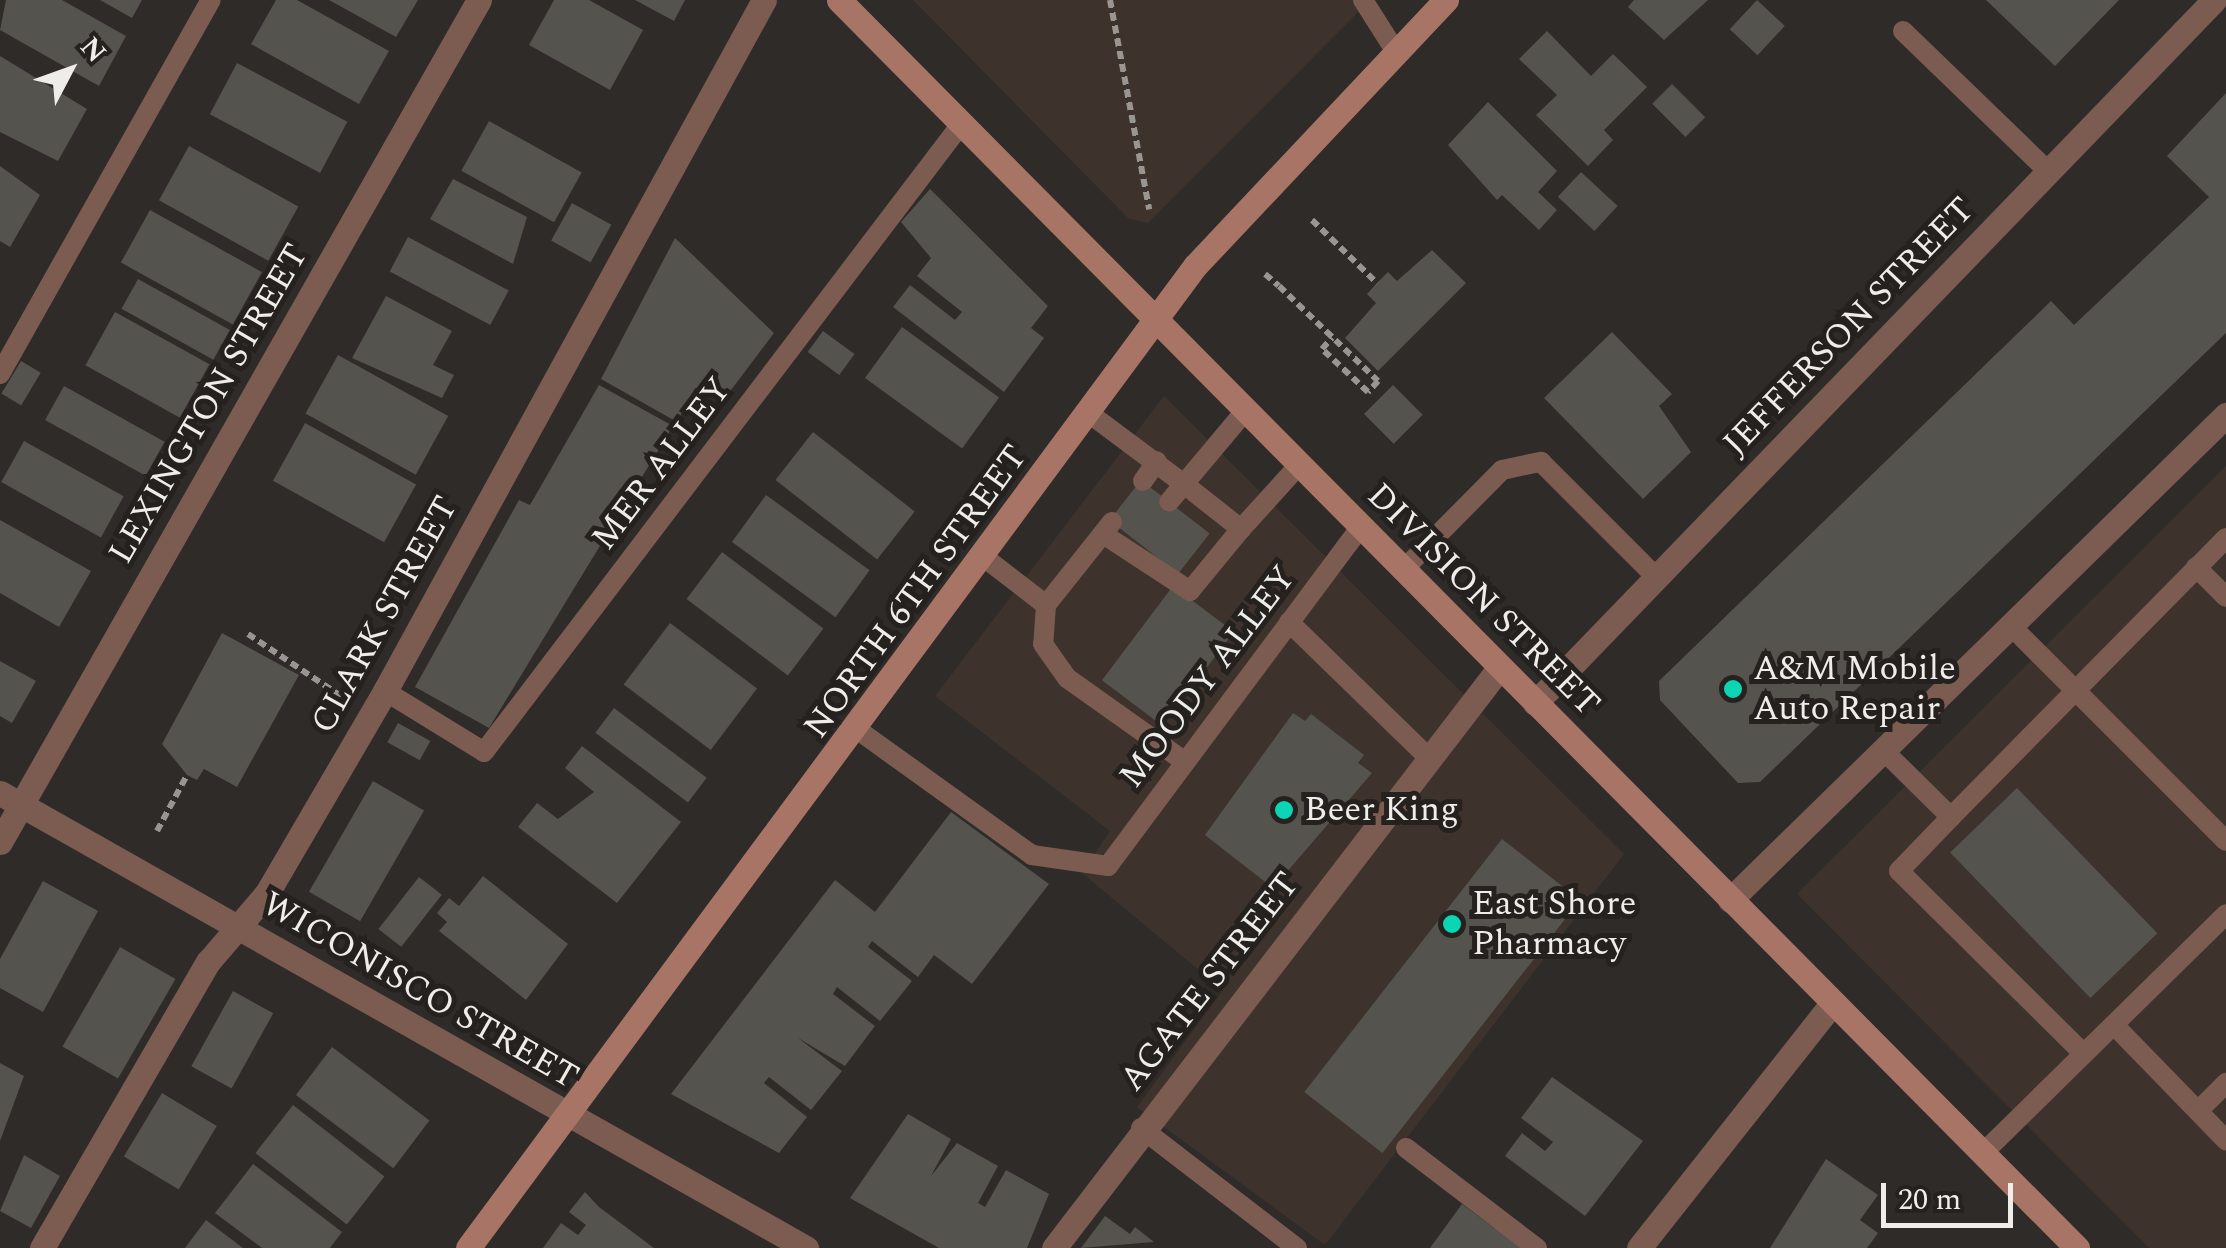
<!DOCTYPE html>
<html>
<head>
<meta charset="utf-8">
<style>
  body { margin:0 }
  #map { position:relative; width:2226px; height:1248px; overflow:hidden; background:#2f2b28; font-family:Spectral,serif }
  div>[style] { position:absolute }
  .built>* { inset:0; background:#3d332c }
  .building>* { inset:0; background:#55534e; transform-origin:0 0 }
  .path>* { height:6px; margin-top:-3px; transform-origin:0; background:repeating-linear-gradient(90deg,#989592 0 8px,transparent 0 13px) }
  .lane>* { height:20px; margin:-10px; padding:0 10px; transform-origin:10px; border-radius:10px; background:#7c5b51 }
  .street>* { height:25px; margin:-12.5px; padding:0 12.5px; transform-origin:12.5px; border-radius:12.5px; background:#7c5b51 }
  .secondary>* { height:25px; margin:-12.5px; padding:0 12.5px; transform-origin:12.5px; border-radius:12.5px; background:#a87465 }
  .dots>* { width:28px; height:28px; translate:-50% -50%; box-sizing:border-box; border:5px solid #25211e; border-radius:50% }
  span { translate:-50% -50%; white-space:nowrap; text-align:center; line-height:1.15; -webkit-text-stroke:10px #25211e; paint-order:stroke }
  .street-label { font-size:35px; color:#efedea }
  .poi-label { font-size:35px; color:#efedea }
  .left { translate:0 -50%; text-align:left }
  .north { position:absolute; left:20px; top:20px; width:100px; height:100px; -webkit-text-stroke:8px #25211e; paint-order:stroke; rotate:49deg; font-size:28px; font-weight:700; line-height:40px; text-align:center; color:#efedea }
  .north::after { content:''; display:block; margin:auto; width:35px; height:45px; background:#efedea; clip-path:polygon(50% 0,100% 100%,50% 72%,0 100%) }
  .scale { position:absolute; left:1881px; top:1183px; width:132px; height:45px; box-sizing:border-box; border:5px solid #efedea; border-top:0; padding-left:12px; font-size:30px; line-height:35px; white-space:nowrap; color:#efedea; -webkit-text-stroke:8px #25211e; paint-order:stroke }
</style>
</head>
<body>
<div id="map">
  <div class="built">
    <i style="clip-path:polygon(913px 0,1370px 0,1148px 223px,1129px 219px)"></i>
    <i style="clip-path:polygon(1164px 396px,1624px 854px,1325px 1245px,1137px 1107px,1223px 990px,1082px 873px,1110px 831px,935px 696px)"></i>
    <i style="clip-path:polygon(2226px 466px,2226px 1248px,2149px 1248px,1797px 894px)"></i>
  </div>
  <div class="building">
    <i style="clip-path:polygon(6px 0,62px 0,126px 36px,99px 86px,0 30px)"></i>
    <i style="clip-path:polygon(100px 0,142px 0,132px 18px)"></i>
    <i style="clip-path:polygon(276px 0,297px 0,389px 51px,359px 104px,251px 44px)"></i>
    <i style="clip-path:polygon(329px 0,418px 0,396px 37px)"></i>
    <i style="clip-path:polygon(554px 0,589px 0,643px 30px,610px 90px,529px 45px)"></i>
    <i style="clip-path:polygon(635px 0,685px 0,674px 21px)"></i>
    <i style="clip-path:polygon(1634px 0,1708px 0,1664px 40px,1628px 7px)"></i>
    <i style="left:1757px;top:0;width:38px;height:40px;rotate:43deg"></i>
    <i style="clip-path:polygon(1986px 0,2119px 0,2055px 66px)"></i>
    <i style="clip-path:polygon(1547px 31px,1591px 76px,1613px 54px,1647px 87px,1604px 130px,1613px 140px,1588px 166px,1536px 115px,1557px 95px,1519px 59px)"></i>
    <i style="clip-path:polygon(0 56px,87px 109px,58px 161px,0 132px)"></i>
    <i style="left:237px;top:63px;width:125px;height:58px;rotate:28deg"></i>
    <i style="left:1672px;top:84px;width:47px;height:28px;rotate:45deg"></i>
    <i style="clip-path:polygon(2226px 93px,2226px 333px,1760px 782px,1738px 783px,1660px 700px,1659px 681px,2051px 301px,2074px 325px,2209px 197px,2167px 156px)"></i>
    <i style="clip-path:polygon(1488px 102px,1557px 171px,1538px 192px,1557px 210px,1539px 230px,1502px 195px,1497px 200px,1448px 145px)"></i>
    <i style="left:489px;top:121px;width:106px;height:57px;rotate:29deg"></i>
    <i style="left:189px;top:146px;width:125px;height:62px;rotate:29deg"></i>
    <i style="clip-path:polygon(0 166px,40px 195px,10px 247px,0 241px)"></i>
    <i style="left:1581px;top:172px;width:50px;height:34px;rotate:43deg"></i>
    <i style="clip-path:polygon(453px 179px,527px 217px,513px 264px,430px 219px)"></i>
    <i style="clip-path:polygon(930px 189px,1048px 306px,1031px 328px,1044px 338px,1004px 392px,893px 307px,910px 285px,955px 320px,962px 312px,917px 276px,931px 258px,901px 222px)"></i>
    <i style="left:572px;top:203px;width:45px;height:43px;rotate:29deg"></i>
    <i style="left:150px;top:210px;width:128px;height:60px;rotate:29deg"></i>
    <i style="left:408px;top:237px;width:114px;height:39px;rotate:28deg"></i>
    <i style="clip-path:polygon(675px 238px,774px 333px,722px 402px,695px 388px,677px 422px,601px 379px)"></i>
    <i style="clip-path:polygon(1432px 250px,1466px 283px,1378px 371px,1345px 338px,1376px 303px,1367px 294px,1377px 283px,1388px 272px,1397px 281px)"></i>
    <i style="left:138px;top:279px;width:105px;height:34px;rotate:29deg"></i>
    <i style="clip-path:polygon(386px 296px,452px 331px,433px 365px,454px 375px,442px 398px,352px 358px)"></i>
    <i style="left:115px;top:312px;width:108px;height:61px;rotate:29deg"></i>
    <i style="left:902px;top:327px;width:120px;height:63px;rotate:36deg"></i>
    <i style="left:823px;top:331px;width:39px;height:26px;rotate:36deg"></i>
    <i style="clip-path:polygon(1612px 332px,1672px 394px,1659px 406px,1691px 452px,1643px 499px,1544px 398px)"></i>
    <i style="left:338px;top:355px;width:126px;height:67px;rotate:29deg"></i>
    <i style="left:21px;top:361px;width:23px;height:38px;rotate:31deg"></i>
    <i style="clip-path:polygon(599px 385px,673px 426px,489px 728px,415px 687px,519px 500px,530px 505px)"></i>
    <i style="left:1393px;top:385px;width:42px;height:41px;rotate:45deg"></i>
    <i style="left:64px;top:386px;width:115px;height:39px;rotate:29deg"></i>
    <i style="left:305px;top:423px;width:127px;height:66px;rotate:29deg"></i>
    <i style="left:813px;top:432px;width:129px;height:61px;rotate:38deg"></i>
    <i style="left:24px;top:441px;width:114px;height:47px;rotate:29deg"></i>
    <i style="left:1141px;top:480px;width:87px;height:51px;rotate:38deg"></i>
    <i style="left:766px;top:495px;width:128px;height:58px;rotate:36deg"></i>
    <i style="clip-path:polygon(0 520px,91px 571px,59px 627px,0 593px)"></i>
    <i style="left:722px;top:552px;width:127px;height:59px;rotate:37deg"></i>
    <i style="left:1173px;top:586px;width:76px;height:118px;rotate:37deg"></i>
    <i style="left:670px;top:623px;width:109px;height:77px;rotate:37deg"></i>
    <i style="clip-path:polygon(222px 633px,299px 675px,237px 787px,204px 769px,197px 780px,187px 775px,162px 744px)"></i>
    <i style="clip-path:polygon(0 661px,36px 681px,12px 723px,0 716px)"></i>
    <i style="left:614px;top:708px;width:116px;height:31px;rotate:37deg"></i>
    <i style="clip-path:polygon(1293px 713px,1305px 721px,1311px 714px,1364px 755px,1358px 763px,1372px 773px,1273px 888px,1205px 835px)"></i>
    <i style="left:398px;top:723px;width:37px;height:22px;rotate:29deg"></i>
    <i style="clip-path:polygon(582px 746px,681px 822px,617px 903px,518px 827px,537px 803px,558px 819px,594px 792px,565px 768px)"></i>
    <i style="left:373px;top:781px;width:59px;height:128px;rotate:30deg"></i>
    <i style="left:2017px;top:788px;width:202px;height:93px;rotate:46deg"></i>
    <i style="clip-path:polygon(951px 812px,1049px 884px,972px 984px,934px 955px,918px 977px,872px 941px,868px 947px,912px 981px,880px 1021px,837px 987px,833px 994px,875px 1026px,845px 1066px,798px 1038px,842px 1071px,811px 1110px,769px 1077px,764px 1083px,807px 1117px,779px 1153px,671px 1094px,835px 880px,875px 912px)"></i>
    <i style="left:1502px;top:839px;width:99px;height:321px;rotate:38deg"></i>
    <i style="clip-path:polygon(483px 876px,568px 944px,526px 1000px,439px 931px,447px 922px,437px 913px,449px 898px,459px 906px)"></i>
    <i style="left:419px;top:877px;width:29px;height:66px;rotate:38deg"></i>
    <i style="clip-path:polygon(43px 881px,98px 911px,43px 1012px,0 988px,0 959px)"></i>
    <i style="left:120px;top:947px;width:64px;height:115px;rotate:30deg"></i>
    <i style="left:233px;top:991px;width:46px;height:86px;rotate:29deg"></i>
    <i style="left:332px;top:1047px;width:122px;height:60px;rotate:37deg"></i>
    <i style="clip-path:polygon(0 1063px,24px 1076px,0 1141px)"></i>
    <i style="clip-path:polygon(1552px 1077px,1643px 1141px,1585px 1216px,1505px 1156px,1522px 1133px,1545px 1151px,1553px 1142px,1521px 1118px)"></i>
    <i style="left:162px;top:1093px;width:64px;height:74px;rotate:31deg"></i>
    <i style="left:293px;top:1105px;width:116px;height:61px;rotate:38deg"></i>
    <i style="clip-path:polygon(908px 1114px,951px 1139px,931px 1176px,957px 1143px,998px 1166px,978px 1203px,985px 1207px,1006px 1170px,1049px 1194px,1027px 1248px,939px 1248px,850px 1198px)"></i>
    <i style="clip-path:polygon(24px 1155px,60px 1176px,31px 1228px,0 1211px)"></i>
    <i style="clip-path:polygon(1826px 1159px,1878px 1195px,1860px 1220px,1878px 1233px,1867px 1248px,1770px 1248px)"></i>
    <i style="clip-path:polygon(253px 1164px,342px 1232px,330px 1248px,262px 1248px,215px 1213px)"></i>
    <i style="clip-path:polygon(585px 1192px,599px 1207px,654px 1248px,543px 1248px,561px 1223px,578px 1235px,586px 1225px,569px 1212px)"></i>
    <i style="clip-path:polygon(1462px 1204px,1494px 1228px,1498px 1222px,1532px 1248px,1430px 1248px)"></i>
    <i style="clip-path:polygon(1105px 1216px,1130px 1234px,1135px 1227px,1154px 1242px,1081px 1248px)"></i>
    <i style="clip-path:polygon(206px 1220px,243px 1248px,185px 1248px)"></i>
  </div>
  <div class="path">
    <i style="left:1110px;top:0;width:213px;rotate:79.4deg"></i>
    <i style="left:1312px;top:220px;width:91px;rotate:44.1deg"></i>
    <i style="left:1265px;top:274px;width:18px;rotate:41deg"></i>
    <i style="left:1279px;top:286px;width:137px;rotate:43.8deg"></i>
    <i style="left:1378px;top:381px;width:15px;rotate:132deg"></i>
    <i style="left:1368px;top:392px;width:63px;rotate:-136.9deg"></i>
    <i style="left:1322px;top:349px;width:15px;rotate:-48deg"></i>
    <i style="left:248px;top:634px;width:113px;rotate:33.8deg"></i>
    <i style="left:157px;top:831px;width:64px;rotate:-61.8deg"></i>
  </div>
  <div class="lane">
    <i style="left:1363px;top:0;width:62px;rotate:57.6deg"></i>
    <i style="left:1903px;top:31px;width:202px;rotate:44deg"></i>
    <i style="left:0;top:374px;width:429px;rotate:-60.6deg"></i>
    <i style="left:1246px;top:410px;width:97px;rotate:130deg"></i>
    <i style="left:1184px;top:484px;width:73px;rotate:38.3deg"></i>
    <i style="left:1241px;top:529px;width:88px;rotate:-47.8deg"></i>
    <i style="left:1090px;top:414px;width:117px;rotate:36.7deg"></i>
    <i style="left:1184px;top:484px;width:23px;rotate:130deg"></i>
    <i style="left:1143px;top:481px;width:24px;rotate:-55deg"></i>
    <i style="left:1103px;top:534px;width:104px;rotate:33.2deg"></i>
    <i style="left:1190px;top:591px;width:80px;rotate:-50.6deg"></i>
    <i style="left:985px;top:558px;width:77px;rotate:37.6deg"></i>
    <i style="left:1046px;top:605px;width:39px;rotate:94deg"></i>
    <i style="left:1043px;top:644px;width:42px;rotate:54.8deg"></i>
    <i style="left:1067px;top:678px;width:145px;rotate:35.4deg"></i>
    <i style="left:2196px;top:567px;width:42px;rotate:45deg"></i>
    <i style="left:1404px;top:569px;width:139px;rotate:-45.3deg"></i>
    <i style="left:1502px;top:470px;width:40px;rotate:-12deg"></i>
    <i style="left:1541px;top:462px;width:163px;rotate:45deg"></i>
    <i style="left:1046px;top:605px;width:106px;rotate:-51.5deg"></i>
    <i style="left:1289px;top:622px;width:195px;rotate:44.2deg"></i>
    <i style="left:2010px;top:625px;width:305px;rotate:45deg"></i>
    <i style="left:385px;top:691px;width:116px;rotate:31.6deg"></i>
    <i style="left:484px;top:752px;width:790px;rotate:-52.77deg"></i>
    <i style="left:858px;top:730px;width:214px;rotate:35.7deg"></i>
    <i style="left:1032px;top:855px;width:77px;rotate:8.2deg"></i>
    <i style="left:1108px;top:866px;width:424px;rotate:-53.3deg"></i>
    <i style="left:1885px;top:752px;width:93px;rotate:44.6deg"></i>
    <i style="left:1951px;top:817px;width:75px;rotate:133.9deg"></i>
    <i style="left:1899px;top:871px;width:260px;rotate:44.7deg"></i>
    <i style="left:1951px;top:817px;width:392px;rotate:-45.4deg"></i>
    <i style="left:2114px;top:1025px;width:161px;rotate:45.8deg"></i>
    <i style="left:2198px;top:1111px;width:40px;rotate:-45deg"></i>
    <i style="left:1141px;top:1128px;width:197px;rotate:37.6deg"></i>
    <i style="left:1406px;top:1148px;width:165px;rotate:37.4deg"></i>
    <i style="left:1982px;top:1154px;width:342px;rotate:-44.5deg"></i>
  </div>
  <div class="street">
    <i style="left:1535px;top:703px;width:977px;rotate:-45.99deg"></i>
    <i style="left:0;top:793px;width:926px;rotate:29.45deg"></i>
    <i style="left:0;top:842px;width:969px;rotate:-60.37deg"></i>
    <i style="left:1730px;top:900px;width:694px;rotate:-44.36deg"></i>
    <i style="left:42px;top:1248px;width:331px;rotate:-59.9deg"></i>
    <i style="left:208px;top:962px;width:91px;rotate:-49.5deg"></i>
    <i style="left:267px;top:893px;width:234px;rotate:-59.7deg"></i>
    <i style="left:385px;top:691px;width:788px;rotate:-61.26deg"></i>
    <i style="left:1054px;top:1248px;width:732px;rotate:-52.49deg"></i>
    <i style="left:1639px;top:1248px;width:313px;rotate:-51.7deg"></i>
  </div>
  <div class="secondary">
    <i style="left:839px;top:0;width:1758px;rotate:45.23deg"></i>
    <i style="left:468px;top:1248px;width:1222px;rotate:-53.49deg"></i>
    <i style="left:1195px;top:266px;width:366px;rotate:-46.7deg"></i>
  </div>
  <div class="dots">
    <i style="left:1733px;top:689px;background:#0bd5b5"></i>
    <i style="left:1284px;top:810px;background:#0bd5b5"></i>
    <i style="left:1452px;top:924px;background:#0bd5b5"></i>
  </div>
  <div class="street-label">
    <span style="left:1849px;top:327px;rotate:-46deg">JEFFERSON STREET</span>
    <span style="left:209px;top:404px;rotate:-60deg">LEXINGTON STREET</span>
    <span style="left:662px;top:464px;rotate:-53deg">MER ALLEY</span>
    <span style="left:916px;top:592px;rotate:-54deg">NORTH 6TH STREET</span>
    <span style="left:1483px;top:600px;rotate:45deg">DIVISION STREET</span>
    <span style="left:385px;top:615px;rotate:-61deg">CLARK STREET</span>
    <span style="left:1208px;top:677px;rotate:-53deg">MOODY ALLEY</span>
    <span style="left:1210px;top:982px;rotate:-52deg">AGATE STREET</span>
    <span style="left:420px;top:991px;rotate:30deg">WICONISCO STREET</span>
  </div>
  <div class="poi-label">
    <span class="left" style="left:1753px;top:689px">A&amp;M Mobile<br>Auto Repair</span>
    <span class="left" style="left:1304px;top:810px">Beer King</span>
    <span class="left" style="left:1472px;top:924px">East Shore<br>Pharmacy</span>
  </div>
  <div class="north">N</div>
  <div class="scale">20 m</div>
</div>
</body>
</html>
